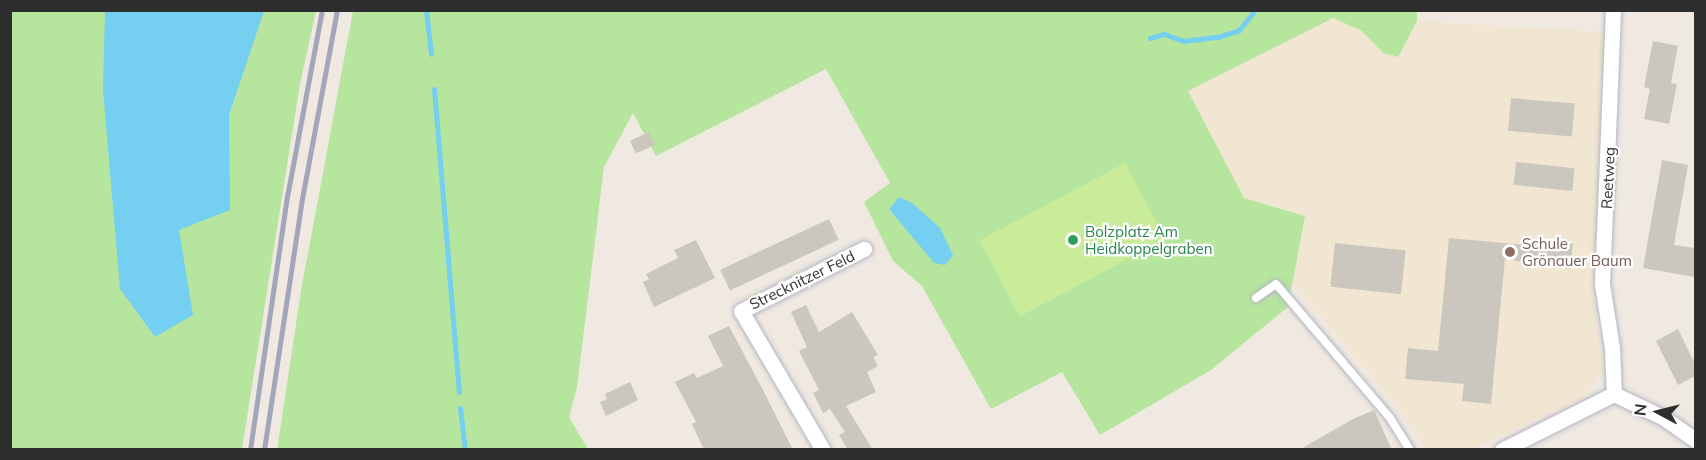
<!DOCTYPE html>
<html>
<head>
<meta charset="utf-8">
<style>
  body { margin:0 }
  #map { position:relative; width:1706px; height:460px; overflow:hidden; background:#efe9e1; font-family:Mulish,sans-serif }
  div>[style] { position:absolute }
  .education>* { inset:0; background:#f0e6d1 }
  .green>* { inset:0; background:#b6e59e }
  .pitch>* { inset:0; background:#c9ec9a; transform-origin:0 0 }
  .water>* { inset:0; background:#75cff0 }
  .stream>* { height:5px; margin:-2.5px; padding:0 2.5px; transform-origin:2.5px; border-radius:2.5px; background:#75cff0 }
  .building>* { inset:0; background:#cbc7bf; transform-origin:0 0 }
  .roads { filter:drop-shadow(0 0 2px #b4b7c1) drop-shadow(0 0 2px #b4b7c1) }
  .lane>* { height:8px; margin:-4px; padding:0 4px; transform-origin:4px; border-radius:4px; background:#fff }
  .street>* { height:15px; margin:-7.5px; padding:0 7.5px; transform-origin:7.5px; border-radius:7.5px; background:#fff }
  .rail>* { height:4.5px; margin:-2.25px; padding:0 2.25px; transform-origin:2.25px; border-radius:2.25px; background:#a3a6b8 }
  .dots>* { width:16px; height:16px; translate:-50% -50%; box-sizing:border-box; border:3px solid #fff; border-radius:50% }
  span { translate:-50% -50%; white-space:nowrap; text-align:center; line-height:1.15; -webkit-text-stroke:4.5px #fff; paint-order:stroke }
  .street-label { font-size:15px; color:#2e2e2e }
  .leisure-label { font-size:15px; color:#27864d }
  .left { translate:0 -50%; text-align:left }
  .education-label { font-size:15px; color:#785e54 }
  .frame { position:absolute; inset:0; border:12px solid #2e2e2e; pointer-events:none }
  .north { position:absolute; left:1628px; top:382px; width:60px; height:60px; -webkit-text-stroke:4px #fff; paint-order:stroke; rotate:277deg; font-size:16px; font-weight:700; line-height:24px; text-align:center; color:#2e2e2e }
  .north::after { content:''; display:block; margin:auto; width:21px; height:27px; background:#2e2e2e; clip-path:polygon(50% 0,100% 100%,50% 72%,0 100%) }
</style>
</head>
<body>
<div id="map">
  <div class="education">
    <i style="clip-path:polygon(1333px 18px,1362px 31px,1383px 53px,1397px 57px,1417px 21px,1605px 32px,1593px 291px,1603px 371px,1586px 395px,1475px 449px,1426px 449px,1395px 405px,1292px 283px,1305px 216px,1244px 198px,1188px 91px)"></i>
  </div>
  <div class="green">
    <i style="clip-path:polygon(10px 11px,316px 11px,300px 84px,242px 449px,11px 449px)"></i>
    <i style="clip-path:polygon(353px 11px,1417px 11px,1417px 21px,1398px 57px,1383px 53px,1362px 31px,1333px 18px,1188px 91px,1244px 198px,1305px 216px,1288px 307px,1211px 370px,1100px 435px,1062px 372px,991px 409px,922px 286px,893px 261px,864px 202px,890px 183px,826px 69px,656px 156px,633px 113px,604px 167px,577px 387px,569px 417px,588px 449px,277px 450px,301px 291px)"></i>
  </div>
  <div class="pitch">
    <i style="left:1125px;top:163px;width:86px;height:165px;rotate:62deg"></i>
  </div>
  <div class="water">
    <i style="clip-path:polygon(105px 11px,264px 11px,229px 115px,230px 210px,179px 230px,193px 315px,155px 337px,120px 289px,103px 90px)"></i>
    <i style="clip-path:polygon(899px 197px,912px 203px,940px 228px,953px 255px,945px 265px,934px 263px,889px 209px)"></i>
  </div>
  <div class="stream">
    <i style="left:426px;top:10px;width:44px;rotate:83.5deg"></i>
    <i style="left:1150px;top:38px;width:15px;rotate:-16deg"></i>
    <i style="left:1164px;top:34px;width:20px;rotate:20deg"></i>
    <i style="left:1183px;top:41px;width:35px;rotate:-7deg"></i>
    <i style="left:1218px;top:37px;width:22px;rotate:-18deg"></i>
    <i style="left:1239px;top:30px;width:26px;rotate:-51deg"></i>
    <i style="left:434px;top:89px;width:304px;rotate:85.3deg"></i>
    <i style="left:460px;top:408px;width:42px;rotate:83.2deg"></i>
  </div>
  <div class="building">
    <i style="clip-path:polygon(1653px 41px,1678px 46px,1671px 83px,1677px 84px,1669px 124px,1644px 119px,1650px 89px,1644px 87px)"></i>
    <i style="left:1511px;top:98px;width:64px;height:33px;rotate:5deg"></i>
    <i style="left:649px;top:132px;width:14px;height:21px;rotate:65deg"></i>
    <i style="clip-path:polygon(1662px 160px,1688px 165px,1674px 245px,1695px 248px,1695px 277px,1643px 268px)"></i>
    <i style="left:1516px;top:162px;width:59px;height:23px;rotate:6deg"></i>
    <i style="left:829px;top:219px;width:23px;height:120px;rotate:65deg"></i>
    <i style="clip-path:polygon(1449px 238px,1527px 245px,1527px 239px,1573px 243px,1570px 269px,1505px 259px,1491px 404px,1462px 401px,1464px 384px,1405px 379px,1408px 348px,1438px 351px)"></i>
    <i style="clip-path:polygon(696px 240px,715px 278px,654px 307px,643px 282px,649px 279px,646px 274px,678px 258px,674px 250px)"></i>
    <i style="left:1335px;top:243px;width:71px;height:44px;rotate:6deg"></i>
    <i style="clip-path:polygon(806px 305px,819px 332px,852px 312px,878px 355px,873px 357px,878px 366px,867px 372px,876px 392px,846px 406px,873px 450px,848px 450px,839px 435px,845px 432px,830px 409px,823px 413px,813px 393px,819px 390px,799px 351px,807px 347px,791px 312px)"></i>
    <i style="clip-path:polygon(729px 326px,764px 392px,793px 450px,704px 450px,692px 424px,696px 422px,675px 382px,694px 373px,697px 378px,723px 366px,708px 336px)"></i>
    <i style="clip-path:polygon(1678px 329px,1695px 364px,1695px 376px,1678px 385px,1656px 341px)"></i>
    <i style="clip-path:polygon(630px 382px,638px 400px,606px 416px,600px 402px,607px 399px,605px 394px)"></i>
    <i style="clip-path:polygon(1374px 410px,1392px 450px,1299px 450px,1353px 419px)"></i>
  </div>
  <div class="roads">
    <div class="lane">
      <i style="left:1256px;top:298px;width:24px;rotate:-35deg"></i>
      <i style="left:1276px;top:284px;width:176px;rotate:49.6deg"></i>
      <i style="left:1390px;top:418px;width:38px;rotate:58deg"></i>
    </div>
    <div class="street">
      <i style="left:1613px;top:10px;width:274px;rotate:92.3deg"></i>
      <i style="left:1602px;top:284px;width:65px;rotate:81.1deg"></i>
      <i style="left:1612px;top:348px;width:46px;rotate:87.5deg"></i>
      <i style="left:1614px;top:394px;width:55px;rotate:25.6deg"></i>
      <i style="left:1664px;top:418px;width:39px;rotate:35deg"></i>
      <i style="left:823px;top:450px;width:161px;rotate:-120.5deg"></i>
      <i style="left:741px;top:311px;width:138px;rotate:-26.8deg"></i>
      <i style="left:1502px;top:450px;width:125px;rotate:-26.6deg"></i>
    </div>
  </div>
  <div class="rail">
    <i style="left:250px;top:450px;width:256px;rotate:-81.7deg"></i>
    <i style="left:287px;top:197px;width:190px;rotate:-79.4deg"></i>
    <i style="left:264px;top:450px;width:254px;rotate:-81.4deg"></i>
    <i style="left:302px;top:199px;width:192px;rotate:-79.5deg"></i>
  </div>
  <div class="dots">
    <i style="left:1073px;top:240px;background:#2e9e5b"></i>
    <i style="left:1510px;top:252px;background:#8d6e63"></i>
  </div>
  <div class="street-label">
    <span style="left:1608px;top:178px;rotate:-87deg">Reetweg</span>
    <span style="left:802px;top:280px;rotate:-26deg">Strecknitzer Feld</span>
  </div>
  <div class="leisure-label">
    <span class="left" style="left:1085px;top:240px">Bolzplatz Am<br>Heidkoppelgraben</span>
  </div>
  <div class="education-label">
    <span class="left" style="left:1522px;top:252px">Schule<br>Grönauer Baum</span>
  </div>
  <div class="frame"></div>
  <div class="north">N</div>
</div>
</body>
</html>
